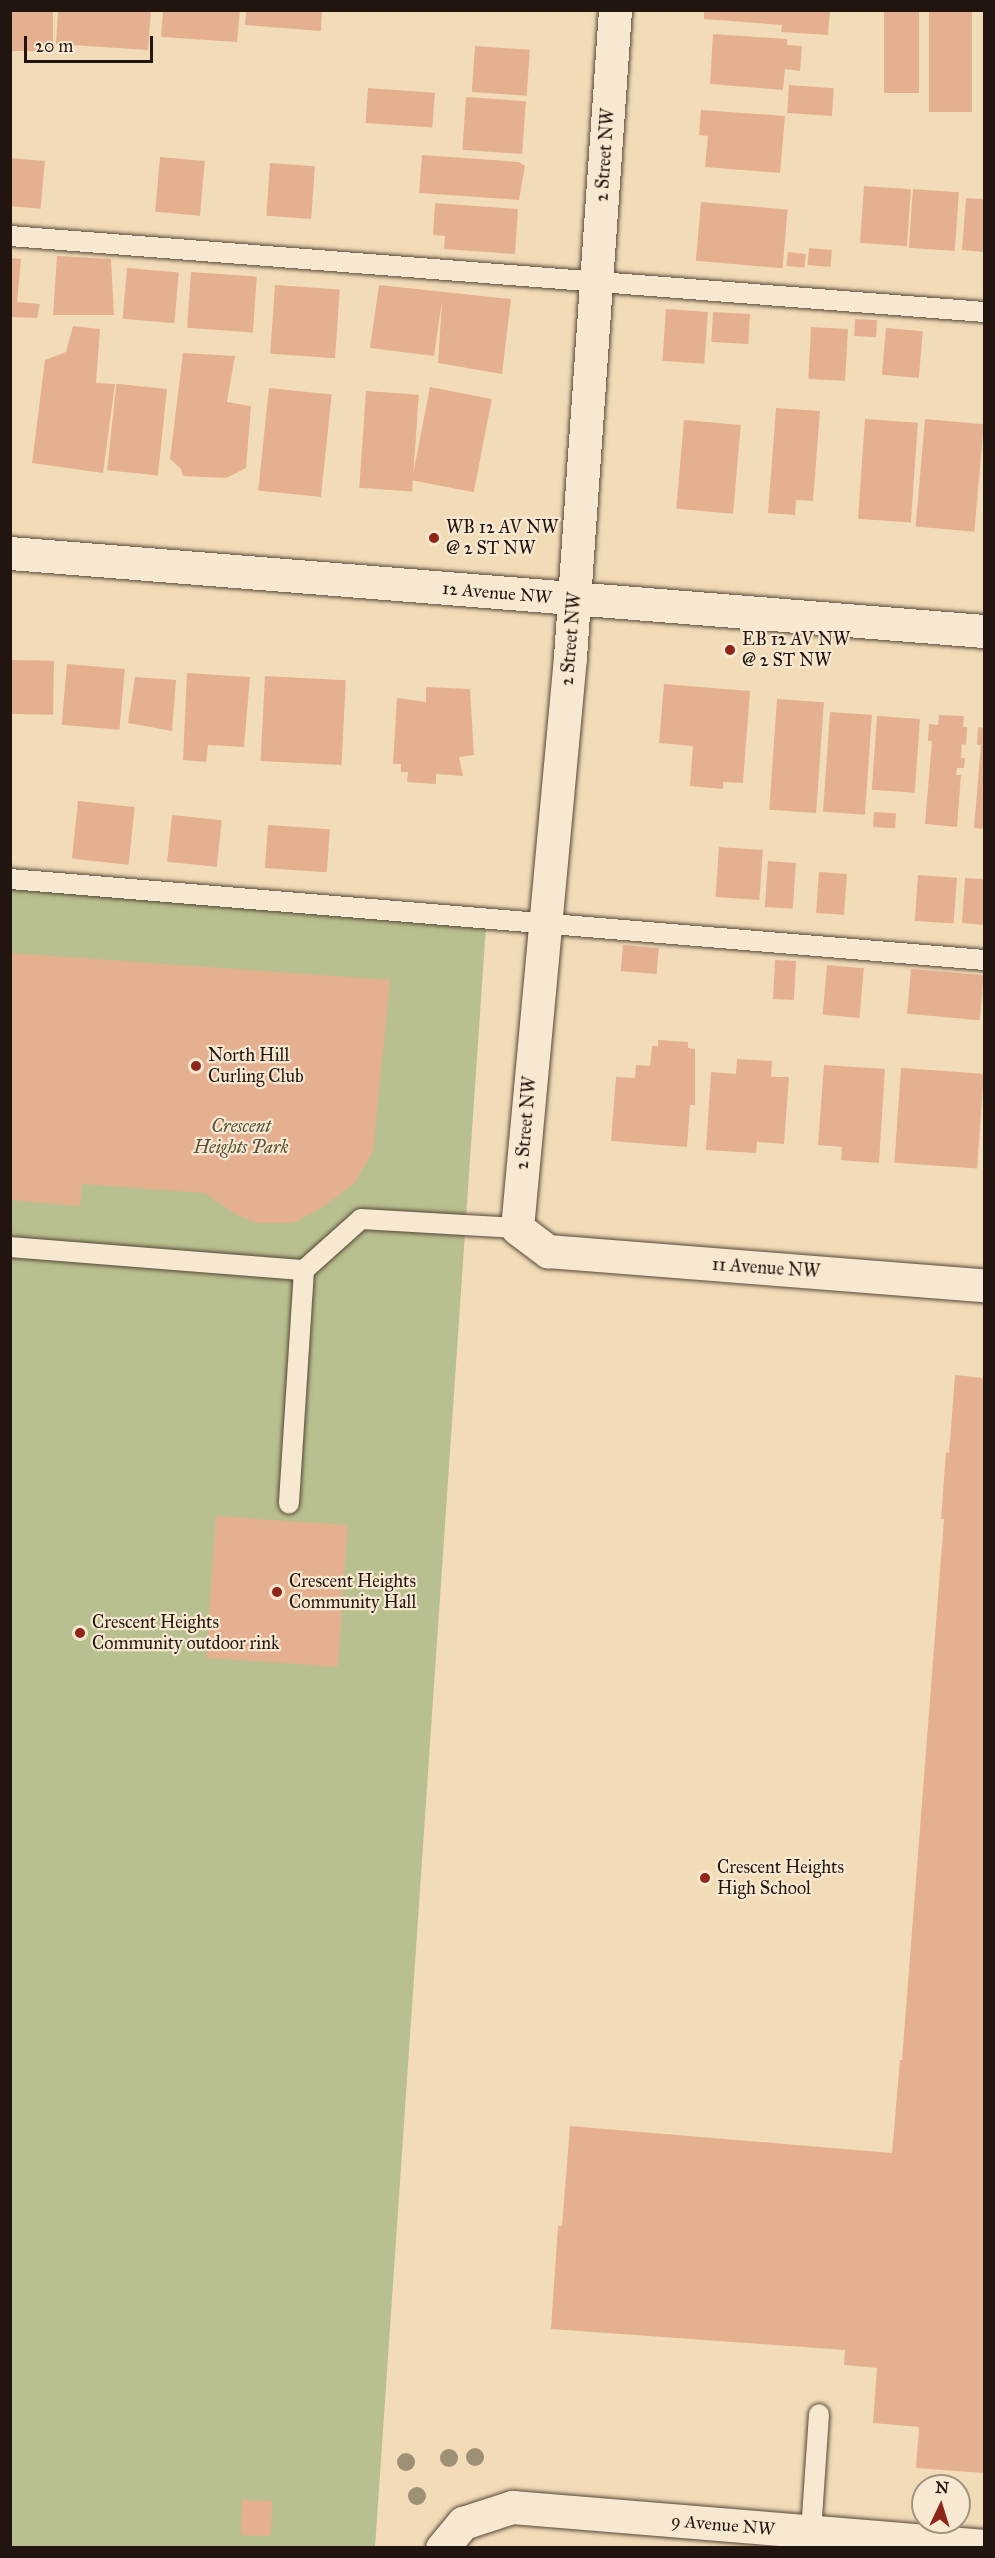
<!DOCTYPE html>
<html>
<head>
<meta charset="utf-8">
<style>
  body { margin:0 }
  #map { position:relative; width:995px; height:2558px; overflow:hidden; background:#f2dcb8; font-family:"IM FELL Great Primer",serif }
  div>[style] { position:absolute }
  .green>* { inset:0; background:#b9c08f }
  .building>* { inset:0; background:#e5b090; transform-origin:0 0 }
  .roads { filter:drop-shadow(0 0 2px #564739) drop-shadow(0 0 2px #564739) }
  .service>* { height:20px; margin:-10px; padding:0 10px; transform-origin:10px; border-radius:10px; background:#f7e8d1 }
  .minor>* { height:33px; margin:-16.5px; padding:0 16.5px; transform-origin:16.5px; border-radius:16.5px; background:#f7e8d1 }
  .tertiary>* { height:33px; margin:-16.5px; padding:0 16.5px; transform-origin:16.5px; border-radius:16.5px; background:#f7e8d1 }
  .trees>* { width:18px; height:18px; margin:-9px; border-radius:50%; background:#9d9074 }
  .dots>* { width:16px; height:16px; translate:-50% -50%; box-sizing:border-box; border:3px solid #f7e8d1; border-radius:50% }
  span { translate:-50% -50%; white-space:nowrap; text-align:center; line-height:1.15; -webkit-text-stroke:4.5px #f7e8d1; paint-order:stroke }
  .street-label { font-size:18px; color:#22150f }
  .poi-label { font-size:18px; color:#22150f }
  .left { translate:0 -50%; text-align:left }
  .park-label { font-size:18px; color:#57513c; font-style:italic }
  .frame { position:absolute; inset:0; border:12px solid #22150f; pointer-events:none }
  .north { position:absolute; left:911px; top:2474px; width:60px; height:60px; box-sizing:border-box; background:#f7e8d1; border:2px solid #a29483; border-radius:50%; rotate:4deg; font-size:16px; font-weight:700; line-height:24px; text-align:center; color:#22150f }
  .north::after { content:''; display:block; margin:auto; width:21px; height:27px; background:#8f2418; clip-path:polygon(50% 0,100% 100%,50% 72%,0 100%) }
  .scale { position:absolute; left:24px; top:36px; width:129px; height:27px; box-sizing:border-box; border:3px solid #22150f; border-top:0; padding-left:8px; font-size:18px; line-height:21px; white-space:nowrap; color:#22150f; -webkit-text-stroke:4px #f7e8d1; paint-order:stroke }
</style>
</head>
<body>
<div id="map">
  <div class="green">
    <i style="clip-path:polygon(11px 889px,486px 926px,375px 2547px,11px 2547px)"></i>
  </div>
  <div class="building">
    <i style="left:10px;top:10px;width:43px;height:41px"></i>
    <i style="clip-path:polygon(58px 10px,151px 10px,148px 50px,56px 44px)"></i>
    <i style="clip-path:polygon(163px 10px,240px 10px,237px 42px,161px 37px)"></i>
    <i style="clip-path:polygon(246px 10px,322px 10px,321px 31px,245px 25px)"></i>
    <i style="clip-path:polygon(704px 10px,830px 10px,828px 35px,781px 32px,782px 25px,704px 19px)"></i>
    <i style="left:884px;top:10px;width:35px;height:83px"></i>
    <i style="left:929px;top:10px;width:43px;height:102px"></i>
    <i style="clip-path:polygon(713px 34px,787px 39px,787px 45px,802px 46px,800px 71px,785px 69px,783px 90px,710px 84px)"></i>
    <i style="left:475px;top:46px;width:55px;height:46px;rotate:4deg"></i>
    <i style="left:789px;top:85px;width:45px;height:28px;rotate:4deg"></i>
    <i style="left:368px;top:88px;width:67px;height:35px;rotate:4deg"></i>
    <i style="left:466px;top:97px;width:60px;height:53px;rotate:4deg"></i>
    <i style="clip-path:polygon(701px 110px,785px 116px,780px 173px,705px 167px,708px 136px,699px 135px)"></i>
    <i style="clip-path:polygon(422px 155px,519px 162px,525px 166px,519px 200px,419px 193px)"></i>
    <i style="left:160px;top:157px;width:45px;height:55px;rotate:5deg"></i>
    <i style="left:10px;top:158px;width:35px;height:48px;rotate:5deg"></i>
    <i style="left:270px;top:163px;width:45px;height:53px;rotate:4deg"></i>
    <i style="left:864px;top:186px;width:47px;height:57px;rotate:4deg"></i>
    <i style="left:913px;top:189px;width:46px;height:59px;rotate:4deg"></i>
    <i style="clip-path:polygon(966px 198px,984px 199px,984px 252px,962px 250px)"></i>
    <i style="left:701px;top:202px;width:87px;height:59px;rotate:5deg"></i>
    <i style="clip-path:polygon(435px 203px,518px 209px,515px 254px,444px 249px,445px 236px,433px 235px)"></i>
    <i style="left:809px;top:248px;width:23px;height:17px;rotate:5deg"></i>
    <i style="left:788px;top:252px;width:18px;height:14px;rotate:6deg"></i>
    <i style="clip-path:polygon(57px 256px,111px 259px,114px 315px,53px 315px)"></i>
    <i style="clip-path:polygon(10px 258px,21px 259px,17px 302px,40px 304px,37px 318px,10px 317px)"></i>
    <i style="left:127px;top:268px;width:52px;height:51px;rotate:5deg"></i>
    <i style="left:191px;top:272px;width:66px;height:56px;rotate:4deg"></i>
    <i style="left:275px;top:285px;width:65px;height:69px;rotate:4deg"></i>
    <i style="clip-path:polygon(379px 285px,511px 299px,502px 374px,438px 363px,442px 301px,434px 356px,370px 348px)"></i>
    <i style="left:666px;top:309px;width:42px;height:52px;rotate:4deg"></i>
    <i style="left:713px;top:312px;width:37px;height:30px;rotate:3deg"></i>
    <i style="left:855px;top:319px;width:22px;height:17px;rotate:3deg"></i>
    <i style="clip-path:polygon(73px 326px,100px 329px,96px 383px,115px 384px,103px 473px,32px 463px,45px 360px,66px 352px)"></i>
    <i style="left:811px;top:327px;width:37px;height:52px;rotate:3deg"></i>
    <i style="left:886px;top:328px;width:37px;height:47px;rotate:5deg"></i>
    <i style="clip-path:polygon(183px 353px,235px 356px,227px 402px,251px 406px,246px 468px,226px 478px,183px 476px,181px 469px,170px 459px)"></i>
    <i style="left:430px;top:387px;width:63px;height:95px;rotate:11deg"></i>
    <i style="left:269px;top:388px;width:63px;height:103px;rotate:6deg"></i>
    <i style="left:167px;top:389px;width:87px;height:51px;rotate:96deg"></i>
    <i style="left:366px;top:391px;width:53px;height:97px;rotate:4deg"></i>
    <i style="clip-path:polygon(776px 408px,820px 411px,813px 501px,796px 500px,795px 515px,768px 513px)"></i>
    <i style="left:865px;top:419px;width:53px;height:100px;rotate:4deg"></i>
    <i style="left:925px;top:419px;width:59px;height:108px;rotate:5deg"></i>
    <i style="left:684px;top:420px;width:57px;height:89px;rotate:5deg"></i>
    <i style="left:12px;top:660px;width:42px;height:54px;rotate:1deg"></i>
    <i style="left:67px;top:664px;width:58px;height:61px;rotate:5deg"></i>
    <i style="clip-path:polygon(187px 673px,250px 677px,244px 747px,208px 745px,206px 762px,183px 760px)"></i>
    <i style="left:265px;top:676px;width:81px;height:85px;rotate:3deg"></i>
    <i style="clip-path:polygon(135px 677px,176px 680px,172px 731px,128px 723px)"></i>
    <i style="clip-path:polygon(664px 684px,750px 691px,743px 783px,723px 782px,723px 789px,690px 786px,693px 746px,659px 743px)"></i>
    <i style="clip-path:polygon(426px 687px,470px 689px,474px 755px,459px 757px,463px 776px,436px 774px,436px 784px,407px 782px,408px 772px,401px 772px,401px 764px,393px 764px,397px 698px,426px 702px)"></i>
    <i style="left:777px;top:699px;width:47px;height:111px;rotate:4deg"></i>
    <i style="left:830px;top:712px;width:42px;height:100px;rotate:4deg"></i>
    <i style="clip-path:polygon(939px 715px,964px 716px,963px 727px,967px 727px,966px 745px,962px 744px,961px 758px,965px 758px,964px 768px,957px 768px,956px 775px,961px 775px,957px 827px,925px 824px,932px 741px,928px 741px,929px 724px,938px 725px)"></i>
    <i style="left:877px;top:716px;width:43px;height:74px;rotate:4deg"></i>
    <i style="clip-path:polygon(978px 727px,984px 728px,984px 829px,974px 828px,981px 745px,977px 745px)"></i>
    <i style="left:78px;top:801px;width:57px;height:58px;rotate:6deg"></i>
    <i style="left:874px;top:812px;width:22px;height:15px;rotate:3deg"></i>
    <i style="left:172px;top:815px;width:50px;height:47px;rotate:6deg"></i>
    <i style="left:268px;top:825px;width:62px;height:43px;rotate:4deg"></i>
    <i style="left:719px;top:847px;width:44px;height:50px;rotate:4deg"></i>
    <i style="left:768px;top:861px;width:28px;height:46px;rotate:4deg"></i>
    <i style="left:819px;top:872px;width:28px;height:41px;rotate:4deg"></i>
    <i style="left:918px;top:875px;width:39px;height:46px;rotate:4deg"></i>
    <i style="clip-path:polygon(965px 878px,984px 879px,984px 925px,962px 923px)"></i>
    <i style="left:623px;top:945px;width:36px;height:26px;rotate:5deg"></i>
    <i style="clip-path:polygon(10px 953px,390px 980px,373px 1151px,354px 1184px,321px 1208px,293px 1223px,256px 1223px,235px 1214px,205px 1193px,82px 1184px,80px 1206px,10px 1200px)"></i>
    <i style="left:775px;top:960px;width:21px;height:39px;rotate:3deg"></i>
    <i style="left:827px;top:965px;width:37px;height:50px;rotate:5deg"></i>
    <i style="left:911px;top:969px;width:73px;height:45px;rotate:5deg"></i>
    <i style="clip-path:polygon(658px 1040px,688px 1042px,688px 1048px,695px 1049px,695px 1105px,690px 1105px,687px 1147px,611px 1141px,616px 1077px,635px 1078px,636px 1065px,650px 1066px,652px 1046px,658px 1046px)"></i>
    <i style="clip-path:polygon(737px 1059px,772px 1061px,771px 1077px,789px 1077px,784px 1144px,757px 1142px,756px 1153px,706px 1150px,711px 1072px,736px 1074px)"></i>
    <i style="clip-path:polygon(824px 1065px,885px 1069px,879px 1163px,841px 1160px,842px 1147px,818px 1145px)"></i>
    <i style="left:901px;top:1068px;width:83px;height:95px;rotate:4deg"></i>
    <i style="clip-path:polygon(955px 1375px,984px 1378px,984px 2473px,916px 2468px,919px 2427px,873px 2423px,877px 2368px,844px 2365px,845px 2350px,551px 2329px,558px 2226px,562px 2226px,570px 2126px,892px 2153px,900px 2060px,902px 2060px,944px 1519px,941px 1519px,946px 1452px,949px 1453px)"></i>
    <i style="left:216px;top:1516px;width:132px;height:142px;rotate:4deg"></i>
    <i style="left:242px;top:2500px;width:30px;height:35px;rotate:2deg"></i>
  </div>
  <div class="roads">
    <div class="service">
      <i style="left:10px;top:236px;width:977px;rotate:4.46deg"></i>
      <i style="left:10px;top:879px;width:977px;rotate:4.75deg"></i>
      <i style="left:10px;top:1247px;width:295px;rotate:4.5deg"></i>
      <i style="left:304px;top:1270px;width:234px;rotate:93.7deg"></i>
      <i style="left:304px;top:1270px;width:76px;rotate:-41.8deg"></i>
      <i style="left:361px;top:1219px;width:156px;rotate:3.3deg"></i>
      <i style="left:811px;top:2532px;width:118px;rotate:-86.1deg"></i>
    </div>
    <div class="minor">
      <i style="left:615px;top:10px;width:649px;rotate:93.98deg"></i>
      <i style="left:570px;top:657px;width:573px;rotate:95.3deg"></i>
      <i style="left:517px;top:1228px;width:39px;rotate:37deg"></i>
      <i style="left:548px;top:1251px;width:437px;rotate:4.5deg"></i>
      <i style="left:442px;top:2548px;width:33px;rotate:-50deg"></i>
      <i style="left:463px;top:2523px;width:52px;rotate:-18.1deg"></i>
      <i style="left:512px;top:2507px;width:474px;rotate:4.7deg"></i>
    </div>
    <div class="tertiary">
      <i style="left:10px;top:553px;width:977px;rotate:4.58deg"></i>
    </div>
  </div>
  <div class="trees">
    <i style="left:475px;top:2457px"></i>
    <i style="left:449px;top:2458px"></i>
    <i style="left:406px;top:2462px"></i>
    <i style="left:417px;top:2496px"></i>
  </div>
  <div class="dots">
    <i style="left:434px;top:538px;background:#8f2418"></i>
    <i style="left:730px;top:650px;background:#8f2418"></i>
    <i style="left:196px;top:1066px;background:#8f2418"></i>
    <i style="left:277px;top:1592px;background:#8f2418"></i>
    <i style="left:80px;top:1633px;background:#8f2418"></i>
    <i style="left:705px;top:1878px;background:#8f2418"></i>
  </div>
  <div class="street-label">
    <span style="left:605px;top:155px;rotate:-86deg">2 Street NW</span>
    <span style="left:497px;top:593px;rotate:5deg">12 Avenue NW</span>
    <span style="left:571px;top:639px;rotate:-85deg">2 Street NW</span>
    <span style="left:526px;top:1123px;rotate:-85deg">2 Street NW</span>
    <span style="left:766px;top:1268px;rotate:4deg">11 Avenue NW</span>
    <span style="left:723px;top:2525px;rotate:5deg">9 Avenue NW</span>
  </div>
  <div class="poi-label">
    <span class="left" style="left:446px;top:538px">WB 12 AV NW<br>@ 2 ST NW</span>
    <span class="left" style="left:742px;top:650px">EB 12 AV NW<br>@ 2 ST NW</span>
    <span class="left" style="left:208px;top:1066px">North Hill<br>Curling Club</span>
    <span class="left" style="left:289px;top:1592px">Crescent Heights<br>Community Hall</span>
    <span class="left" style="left:92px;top:1633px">Crescent Heights<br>Community outdoor rink</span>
    <span class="left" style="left:717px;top:1878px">Crescent Heights<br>High School</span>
  </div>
  <div class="park-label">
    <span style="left:241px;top:1137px">Crescent<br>Heights Park</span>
  </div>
  <div class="frame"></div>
  <div class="north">N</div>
  <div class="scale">20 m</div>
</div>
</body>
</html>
